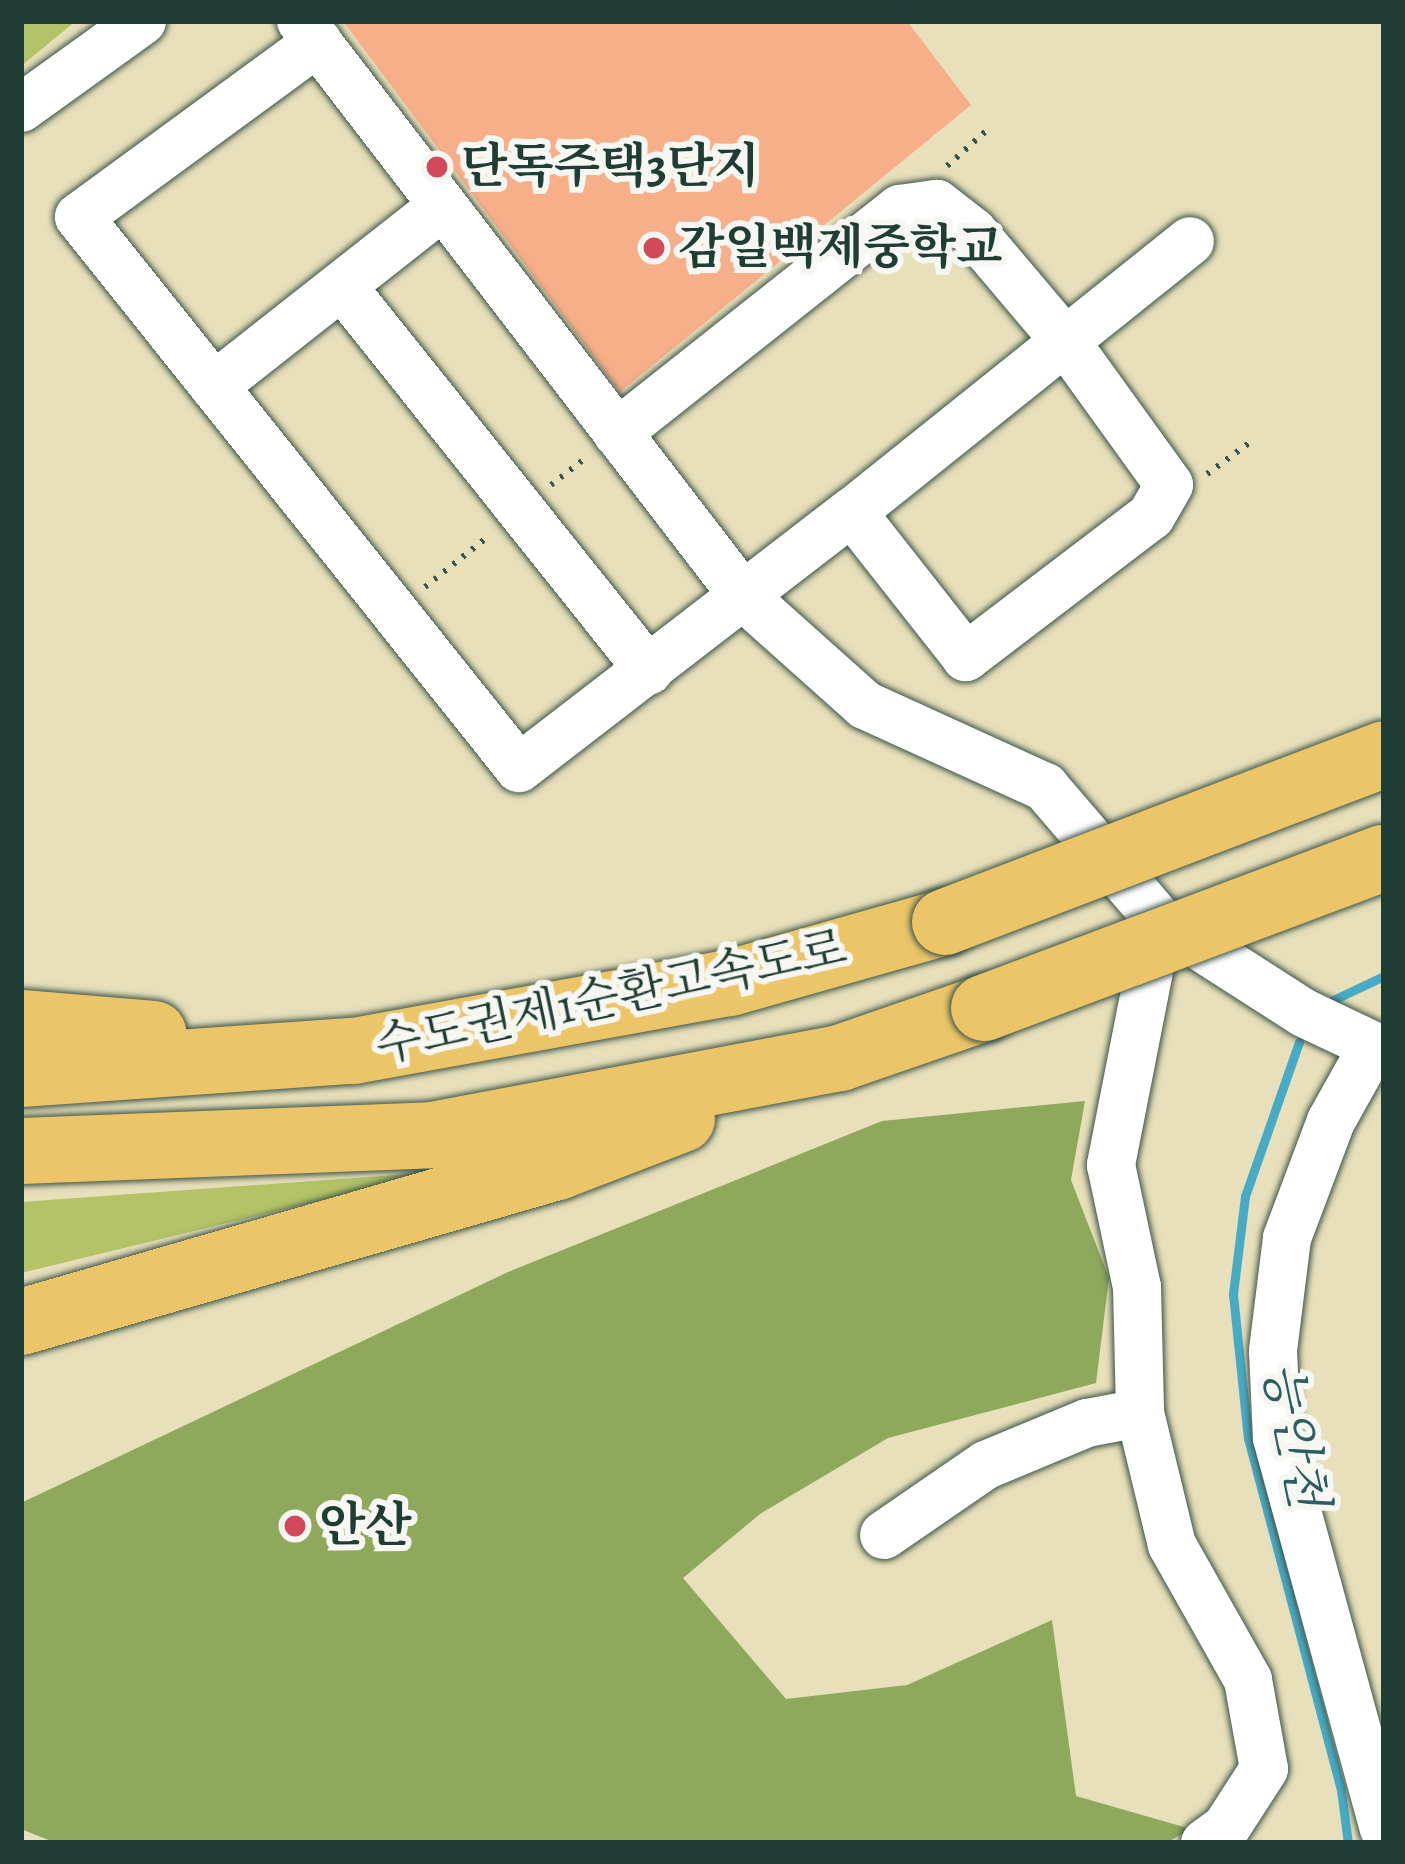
<!DOCTYPE html>
<html>
<head>
<meta charset="utf-8">
<style>
  body { margin:0 }
  #map { position:relative; width:1405px; height:1864px; overflow:hidden; background:#e8e0bb; font-family:Alegreya,"Noto Serif KR",serif }
  div>[style] { position:absolute }
  .green>* { inset:0; background:#b3c366 }
  .forest>* { inset:0; background:#8ea95b }
  .stream>* { height:9px; margin:-4.5px; padding:0 4.5px; transform-origin:4.5px; border-radius:4.5px; background:#47abc6 }
  .building>* { inset:0; background:#f7af8a }
  .path>* { height:6px; margin-top:-3px; transform-origin:0; background:repeating-linear-gradient(90deg,#3d5548 0 3px,transparent 0 12px) }
  .roads { filter:drop-shadow(0 0 3px #3d5548) drop-shadow(0 0 3px #3d5548) }
  .minor>* { height:48px; margin:-24px; padding:0 24px; transform-origin:24px; border-radius:24px; background:#fff }
  .highway>* { height:66px; margin:-33px; padding:0 33px; transform-origin:33px; border-radius:33px; background:#edc569 }
  .bridges { filter:drop-shadow(0 0 3px #3d5548) drop-shadow(0 0 3px #3d5548) }
  .highway-bridge>* { height:66px; margin:-33px; padding:0 33px; transform-origin:33px; border-radius:33px; background:#edc569 }
  .dots>* { width:33px; height:33px; translate:-50% -50%; box-sizing:border-box; border:6px solid #f6f6f2; border-radius:50% }
  span { translate:-50% -50%; white-space:nowrap; text-align:center; line-height:1.15; -webkit-text-stroke:12px #f6f6f2; paint-order:stroke }
  .poi-label { font-size:48px; color:#1f3d34; font-weight:700 }
  .left { translate:0 -50%; text-align:left }
  .street-label { font-size:48px; color:#1f3d34 }
  .water-label { font-size:51px; color:#2b5e60; font-style:italic }
  .frame { position:absolute; inset:0; border:24px solid #1f3d34; pointer-events:none }
</style>
</head>
<body>
<div id="map">
  <div class="green">
    <i style="clip-path:polygon(21px 21px,76px 21px,21px 66px)"></i>
    <i style="clip-path:polygon(438px 1172px,21px 1273px,21px 1202px)"></i>
  </div>
  <div class="forest">
    <i style="clip-path:polygon(1085px 1101px,1071px 1180px,1109px 1278px,1096px 1383px,888px 1438px,760px 1514px,683px 1578px,786px 1699px,907px 1685px,1052px 1620px,1076px 1796px,1191px 1829px,1166px 1843px,56px 1843px,21px 1829px,21px 1503px,508px 1272px,882px 1121px)"></i>
  </div>
  <div class="stream">
    <i style="left:1333px;top:1000px;width:56px;rotate:-25.2deg"></i>
    <i style="left:1299px;top:1042px;width:163px;rotate:109.3deg"></i>
    <i style="left:1245px;top:1196px;width:99px;rotate:97deg"></i>
    <i style="left:1233px;top:1294px;width:145px;rotate:84.1deg"></i>
    <i style="left:1248px;top:1438px;width:364px;rotate:75.2deg"></i>
    <i style="left:1341px;top:1790px;width:53px;rotate:82.5deg"></i>
  </div>
  <div class="building">
    <i style="clip-path:polygon(343px 21px,907px 21px,971px 105px,620px 392px)"></i>
  </div>
  <div class="path">
    <i style="left:947px;top:166px;width:52px;rotate:-41.9deg"></i>
    <i style="left:1207px;top:474px;width:52px;rotate:-36.4deg"></i>
    <i style="left:551px;top:485px;width:47px;rotate:-38.1deg"></i>
    <i style="left:425px;top:587px;width:83px;rotate:-38.7deg"></i>
  </div>
  <div class="roads">
    <div class="minor">
      <i style="left:301px;top:21px;width:727px;rotate:52.44deg"></i>
      <i style="left:744px;top:597px;width:162px;rotate:41.8deg"></i>
      <i style="left:865px;top:705px;width:198px;rotate:24.5deg"></i>
      <i style="left:1045px;top:787px;width:175px;rotate:49.4deg"></i>
      <i style="left:1159px;top:920px;width:172px;rotate:32.7deg"></i>
      <i style="left:1304px;top:1013px;width:89px;rotate:25.4deg"></i>
      <i style="left:318px;top:42px;width:296px;rotate:143.8deg"></i>
      <i style="left:79px;top:217px;width:705px;rotate:51.39deg"></i>
      <i style="left:519px;top:768px;width:420px;rotate:-37.6deg"></i>
      <i style="left:852px;top:512px;width:433px;rotate:-38.7deg"></i>
      <i style="left:21px;top:108px;width:149px;rotate:-35.7deg"></i>
      <i style="left:342px;top:286px;width:492px;rotate:51.4deg"></i>
      <i style="left:214px;top:386px;width:291px;rotate:-38.2deg"></i>
      <i style="left:617px;top:433px;width:361px;rotate:-38.4deg"></i>
      <i style="left:900px;top:209px;width:37px;rotate:-8deg"></i>
      <i style="left:937px;top:204px;width:46px;rotate:37.9deg"></i>
      <i style="left:973px;top:232px;width:144px;rotate:49.8deg"></i>
      <i style="left:1066px;top:342px;width:176px;rotate:54.2deg"></i>
      <i style="left:1169px;top:485px;width:36px;rotate:120deg"></i>
      <i style="left:1151px;top:516px;width:233px;rotate:142.7deg"></i>
      <i style="left:966px;top:657px;width:184px;rotate:-128.2deg"></i>
      <i style="left:1159px;top:920px;width:250px;rotate:101.1deg"></i>
      <i style="left:1111px;top:1165px;width:125px;rotate:78deg"></i>
      <i style="left:1137px;top:1287px;width:126px;rotate:88.6deg"></i>
      <i style="left:1140px;top:1413px;width:136px;rotate:76.4deg"></i>
      <i style="left:1172px;top:1545px;width:155px;rotate:60.6deg"></i>
      <i style="left:1248px;top:1680px;width:90px;rotate:79.8deg"></i>
      <i style="left:1264px;top:1769px;width:70px;rotate:122.8deg"></i>
      <i style="left:1226px;top:1828px;width:26px;rotate:144deg"></i>
      <i style="left:1373px;top:1046px;width:86px;rotate:119.2deg"></i>
      <i style="left:1331px;top:1121px;width:125px;rotate:110.6deg"></i>
      <i style="left:1287px;top:1238px;width:114px;rotate:97.1deg"></i>
      <i style="left:1273px;top:1351px;width:87px;rotate:87.4deg"></i>
      <i style="left:1277px;top:1438px;width:405px;rotate:74.7deg"></i>
      <i style="left:884px;top:1535px;width:124px;rotate:-34.5deg"></i>
      <i style="left:986px;top:1465px;width:109px;rotate:-22.6deg"></i>
      <i style="left:1087px;top:1423px;width:54px;rotate:-10.7deg"></i>
    </div>
    <div class="highway">
      <i style="left:21px;top:1023px;width:133px;rotate:4.7deg"></i>
      <i style="left:21px;top:1074px;width:334px;rotate:-4deg"></i>
      <i style="left:354px;top:1051px;width:382px;rotate:-10.3deg"></i>
      <i style="left:730px;top:983px;width:223px;rotate:-15.8deg"></i>
      <i style="left:21px;top:1151px;width:411px;rotate:-2.2deg"></i>
      <i style="left:432px;top:1135px;width:415px;rotate:-10.7deg"></i>
      <i style="left:840px;top:1058px;width:152px;rotate:-19.1deg"></i>
      <i style="left:21px;top:1322px;width:558px;rotate:-16.13deg"></i>
      <i style="left:557px;top:1167px;width:134px;rotate:-21deg"></i>
    </div>
  </div>
  <div class="bridges">
    <div class="highway-bridge">
      <i style="left:945px;top:922px;width:470px;rotate:-20.9deg"></i>
      <i style="left:984px;top:1008px;width:427px;rotate:-20.6deg"></i>
    </div>
  </div>
  <div class="dots">
    <i style="left:437px;top:167px;background:#d1495b"></i>
    <i style="left:654px;top:248px;background:#d1495b"></i>
    <i style="left:295px;top:1526px;background:#d1495b"></i>
  </div>
  <div class="poi-label">
    <span class="left" style="left:461px;top:167px">단독주택3단지</span>
    <span class="left" style="left:678px;top:248px">감일백제중학교</span>
    <span class="left" style="left:319px;top:1526px">안산</span>
  </div>
  <div class="street-label">
    <span style="left:611px;top:997px;rotate:-12deg">수도권제1순환고속도로</span>
  </div>
  <div class="water-label">
    <span style="left:1295px;top:1435px;rotate:79deg">능안천</span>
  </div>
  <div class="frame"></div>
</div>
</body>
</html>
